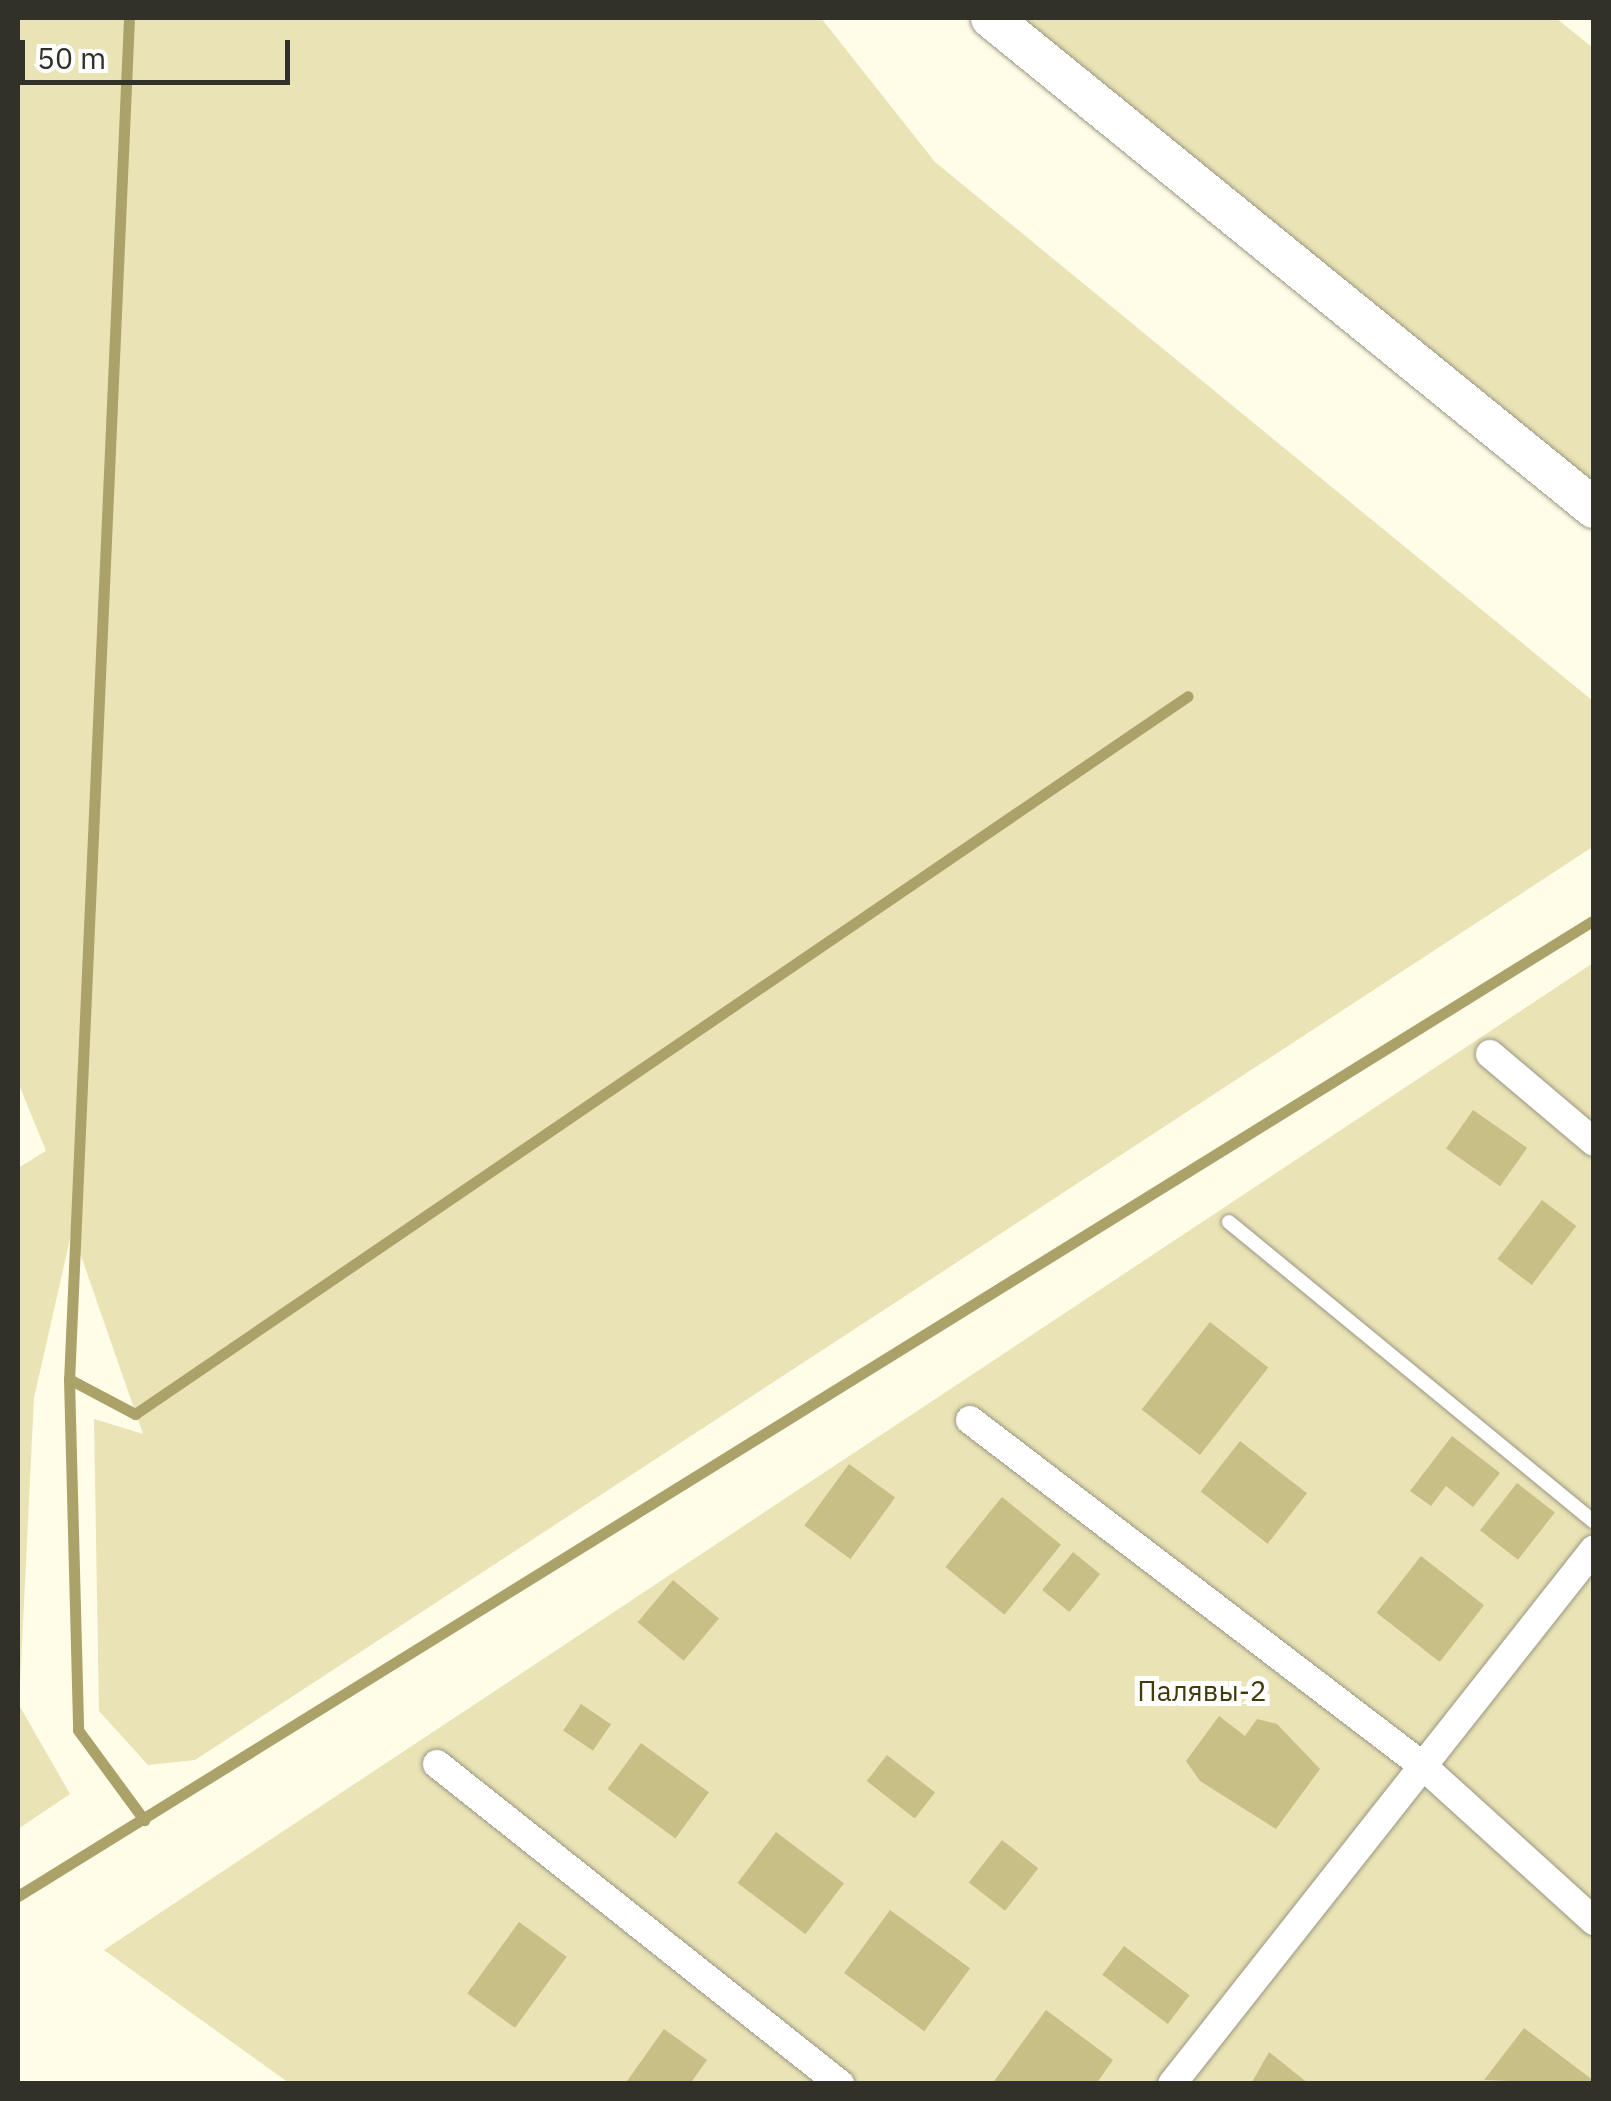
<!DOCTYPE html>
<html>
<head>
<meta charset="utf-8">
<style>
  body { margin:0 }
  #map { position:relative; width:1611px; height:2101px; overflow:hidden; background:#fffce7; font-family:"IBM Plex Sans",sans-serif }
  div>[style] { position:absolute }
  .green>* { inset:0; background:#eae3b5 }
  .stream>* { height:11px; margin:-5.5px; padding:0 5.5px; transform-origin:5.5px; border-radius:5.5px; background:#aba26a }
  .building>* { inset:0; background:#c8bf86; transform-origin:0 0 }
  .roads { filter:drop-shadow(0 0 2px #999683) drop-shadow(0 0 2px #999683) }
  .lane>* { height:14px; margin:-7px; padding:0 7px; transform-origin:7px; border-radius:7px; background:#fff }
  .street>* { height:28px; margin:-14px; padding:0 14px; transform-origin:14px; border-radius:14px; background:#fff }
  .secondary>* { height:40px; margin:-20px; padding:0 20px; transform-origin:20px; border-radius:20px; background:#fff }
  span { translate:-50% -50%; white-space:nowrap; text-align:center; line-height:1.15; -webkit-text-stroke:10px #fff; paint-order:stroke }
  .park-label { font-size:28px; color:#413a0c }
  .frame { position:absolute; inset:0; border:20px solid #323129; pointer-events:none }
  .scale { position:absolute; left:20px; top:40px; width:270px; height:45px; box-sizing:border-box; border:5px solid #323129; border-top:0; padding-left:12px; font-size:30px; line-height:35px; white-space:nowrap; color:#323129; -webkit-text-stroke:8px #fff; paint-order:stroke }
</style>
</head>
<body>
<div id="map">
  <div class="green">
    <i style="clip-path:polygon(18px 18px,821px 18px,935px 162px,1593px 701px,1594px 846px,195px 1760px,148px 1765px,99px 1711px,94px 1419px,143px 1434px,72px 1230px,34px 1398px,19px 1705px,70px 1794px,18px 1829px,18px 1168px,46px 1151px,18px 1082px)"></i>
    <i style="clip-path:polygon(991px 18px,1556px 18px,1593px 48px,1593px 508px)"></i>
    <i style="clip-path:polygon(1593px 963px,1593px 2083px,289px 2083px,104px 1950px)"></i>
  </div>
  <div class="stream">
    <i style="left:129px;top:18px;width:1362px;rotate:92.52deg"></i>
    <i style="left:69px;top:1379px;width:351px;rotate:88.5deg"></i>
    <i style="left:78px;top:1730px;width:112px;rotate:53.7deg"></i>
    <i style="left:69px;top:1379px;width:75px;rotate:27.9deg"></i>
    <i style="left:135px;top:1414px;width:1274px;rotate:-34.29deg"></i>
    <i style="left:18px;top:1896px;width:1854px;rotate:-31.77deg"></i>
  </div>
  <div class="building">
    <i style="left:1473px;top:1110px;width:66px;height:47px;rotate:35deg"></i>
    <i style="left:1542px;top:1200px;width:43px;height:74px;rotate:37deg"></i>
    <i style="left:1210px;top:1322px;width:74px;height:111px;rotate:38deg"></i>
    <i style="clip-path:polygon(1452px 1436px,1500px 1473px,1473px 1507px,1446px 1486px,1431px 1506px,1410px 1491px)"></i>
    <i style="left:1240px;top:1441px;width:85px;height:64px;rotate:38deg"></i>
    <i style="left:849px;top:1464px;width:57px;height:76px;rotate:36deg"></i>
    <i style="left:1517px;top:1483px;width:48px;height:60px;rotate:38deg"></i>
    <i style="left:1002px;top:1497px;width:76px;height:90px;rotate:39deg"></i>
    <i style="left:1073px;top:1552px;width:35px;height:49px;rotate:39deg"></i>
    <i style="left:1421px;top:1556px;width:80px;height:72px;rotate:38deg"></i>
    <i style="left:673px;top:1580px;width:60px;height:55px;rotate:40deg"></i>
    <i style="left:581px;top:1704px;width:36px;height:32px;rotate:34deg"></i>
    <i style="clip-path:polygon(1219px 1716px,1245px 1736px,1257px 1719px,1277px 1724px,1320px 1769px,1276px 1829px,1200px 1781px,1186px 1761px)"></i>
    <i style="left:641px;top:1743px;width:84px;height:57px;rotate:36deg"></i>
    <i style="left:887px;top:1755px;width:61px;height:33px;rotate:38deg"></i>
    <i style="left:776px;top:1832px;width:85px;height:64px;rotate:37deg"></i>
    <i style="left:1002px;top:1840px;width:46px;height:54px;rotate:38deg"></i>
    <i style="left:890px;top:1910px;width:99px;height:78px;rotate:36deg"></i>
    <i style="left:519px;top:1922px;width:59px;height:88px;rotate:36deg"></i>
    <i style="left:1124px;top:1946px;width:82px;height:36px;rotate:37deg"></i>
    <i style="clip-path:polygon(1046px 2010px,1113px 2060px,1096px 2084px,992px 2084px)"></i>
    <i style="clip-path:polygon(1524px 2028px,1594px 2081px,1594px 2084px,1484px 2080px)"></i>
    <i style="clip-path:polygon(664px 2029px,707px 2060px,690px 2084px,625px 2084px)"></i>
    <i style="clip-path:polygon(1269px 2052px,1309px 2084px,1251px 2084px)"></i>
  </div>
  <div class="roads">
    <div class="lane">
      <i style="left:1229px;top:1222px;width:472px;rotate:39.4deg"></i>
    </div>
    <div class="street">
      <i style="left:1490px;top:1054px;width:136px;rotate:40.2deg"></i>
      <i style="left:970px;top:1420px;width:570px;rotate:37.37deg"></i>
      <i style="left:1423px;top:1766px;width:231px;rotate:42.2deg"></i>
      <i style="left:437px;top:1764px;width:515px;rotate:38.45deg"></i>
      <i style="left:1172px;top:2084px;width:681px;rotate:-51.73deg"></i>
    </div>
    <div class="secondary">
      <i style="left:991px;top:18px;width:777px;rotate:39.1deg"></i>
    </div>
  </div>
  <div class="park-label">
    <span style="left:1202px;top:1691px">Палявы-2</span>
  </div>
  <div class="frame"></div>
  <div class="scale">50 m</div>
</div>
</body>
</html>
